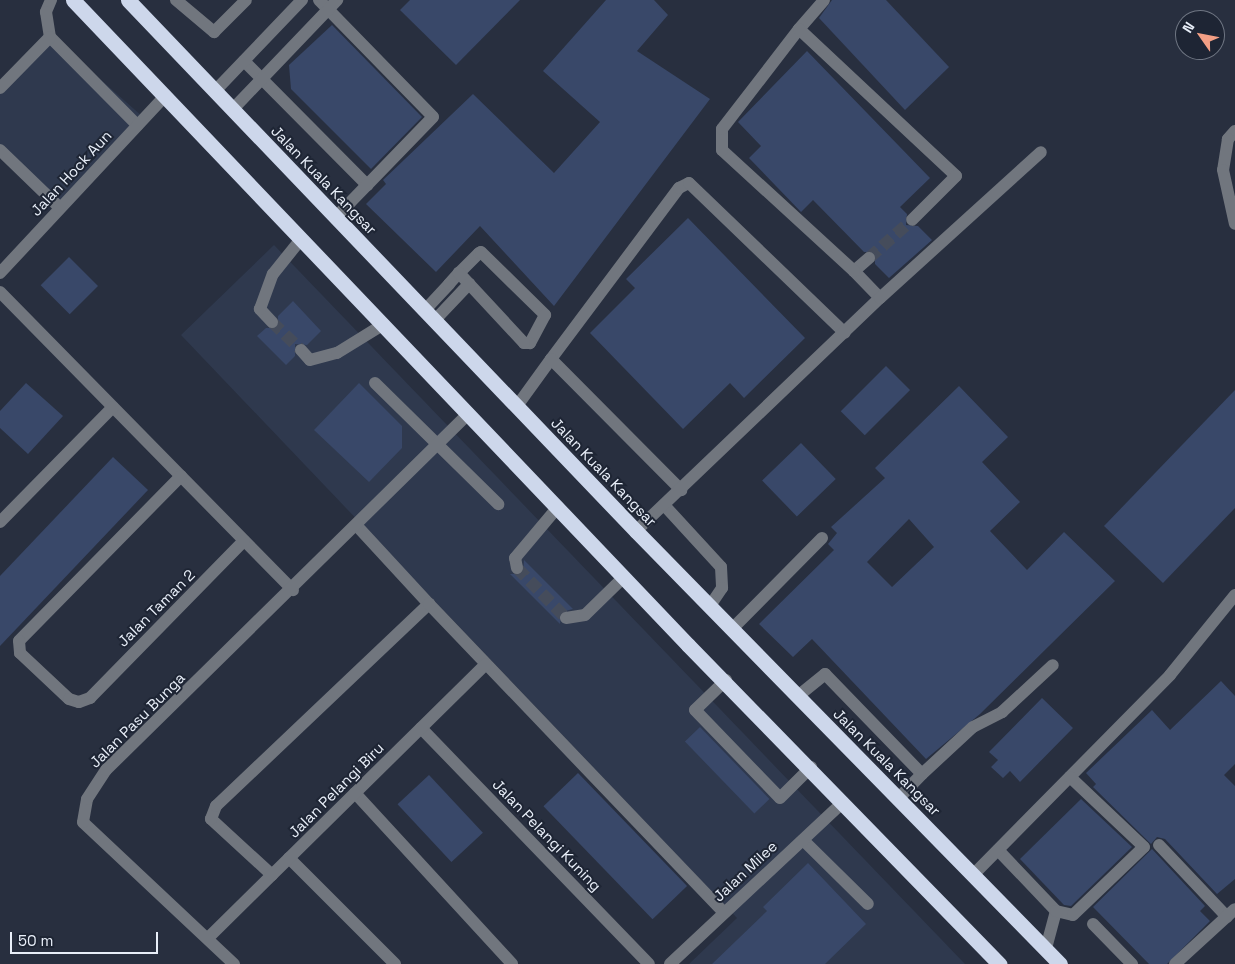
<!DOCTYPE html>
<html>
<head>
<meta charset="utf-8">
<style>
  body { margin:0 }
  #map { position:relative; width:1235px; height:964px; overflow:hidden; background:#282f3f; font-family:"Space Grotesk",sans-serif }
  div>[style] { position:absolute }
  .built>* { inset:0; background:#2f394e }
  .building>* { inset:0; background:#394869; transform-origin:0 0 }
  .minor-tunnel>* { height:12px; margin-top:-6px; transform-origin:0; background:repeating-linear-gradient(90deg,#454c5b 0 12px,transparent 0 18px) }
  .minor>* { height:12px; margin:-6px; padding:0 6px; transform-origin:6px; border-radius:6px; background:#71767e }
  .highway>* { height:15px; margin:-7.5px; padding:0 7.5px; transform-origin:7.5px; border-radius:7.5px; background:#cdd7eb }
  span { translate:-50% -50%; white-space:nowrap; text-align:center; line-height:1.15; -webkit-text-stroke:4px #1e2534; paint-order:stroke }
  .street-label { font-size:15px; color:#e9eff9 }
  .north { position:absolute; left:1175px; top:10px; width:50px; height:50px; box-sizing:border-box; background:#1e2534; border:1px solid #6f7683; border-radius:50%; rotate:303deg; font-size:14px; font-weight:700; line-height:20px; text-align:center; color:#e9eff9 }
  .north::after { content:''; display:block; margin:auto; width:18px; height:22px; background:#f39f85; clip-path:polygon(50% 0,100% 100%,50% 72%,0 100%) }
  .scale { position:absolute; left:10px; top:932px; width:148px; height:22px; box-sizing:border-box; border:2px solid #e9eff9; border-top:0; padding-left:6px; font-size:15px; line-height:18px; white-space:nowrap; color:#e9eff9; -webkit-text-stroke:4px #1e2534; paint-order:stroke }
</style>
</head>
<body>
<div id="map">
  <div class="built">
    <i style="clip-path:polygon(49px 34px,143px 117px,59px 211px,0 151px,0 82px)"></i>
    <i style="clip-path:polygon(274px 245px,965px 964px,689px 964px,737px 918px,181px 335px)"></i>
  </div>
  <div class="building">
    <i style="clip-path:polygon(410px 0,520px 0,456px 65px,400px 10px)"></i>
    <i style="clip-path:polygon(606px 0,654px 0,668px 15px,637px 51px,710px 99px,554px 306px,480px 226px,436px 272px,366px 204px,386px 184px,383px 180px,473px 94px,554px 173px,600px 122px,543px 71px)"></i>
    <i style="clip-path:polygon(832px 0,886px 0,949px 67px,905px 110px,819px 18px)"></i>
    <i style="clip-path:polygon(332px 25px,422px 117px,371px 169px,291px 89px,289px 65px)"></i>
    <i style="clip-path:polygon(807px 51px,930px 178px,900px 207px,907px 214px,906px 225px,918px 226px,932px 240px,889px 278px,875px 264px,875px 252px,864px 252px,813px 200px,801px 212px,749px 158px,761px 146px,738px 122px)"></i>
    <i style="clip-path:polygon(688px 218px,805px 338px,744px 398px,730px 383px,683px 429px,590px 333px,635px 288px,626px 279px)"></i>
    <i style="left:69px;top:257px;width:41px;height:40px;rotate:45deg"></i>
    <i style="clip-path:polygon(293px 301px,321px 331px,307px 345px,295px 344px,295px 356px,286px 365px,257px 336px,266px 328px,278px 328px,278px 316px)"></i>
    <i style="left:886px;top:366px;width:34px;height:64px;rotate:45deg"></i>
    <i style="clip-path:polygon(26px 383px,63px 416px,28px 454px,0 428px,0 411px)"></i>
    <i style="clip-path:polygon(359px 383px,402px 426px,402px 448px,369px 482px,314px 430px)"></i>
    <i style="clip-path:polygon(evenodd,959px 386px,1008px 437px,982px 462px,1020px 502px,990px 531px,1027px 570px,1064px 532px,1115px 581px,980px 714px,926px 759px,812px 639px,793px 657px,759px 624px,834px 550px,828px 544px,837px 533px,831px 527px,885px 478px,875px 468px,959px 386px,909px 519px,934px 547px,892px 587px,867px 562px,909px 519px)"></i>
    <i style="clip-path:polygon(1235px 390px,1235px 508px,1163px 583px,1104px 526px)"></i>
    <i style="left:801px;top:443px;width:50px;height:54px;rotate:46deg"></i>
    <i style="clip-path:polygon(113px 457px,148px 490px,0 646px,0 576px)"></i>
    <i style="clip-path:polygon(524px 560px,573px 609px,561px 612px,560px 624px,510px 574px,523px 574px)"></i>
    <i style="clip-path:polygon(1221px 681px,1235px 696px,1235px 764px,1224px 775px,1235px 786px,1235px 879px,1217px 894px,1165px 839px,1157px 837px,1151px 844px,1093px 787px,1096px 784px,1086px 773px,1152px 710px,1170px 730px)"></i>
    <i style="clip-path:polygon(1042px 698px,1073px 728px,1020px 782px,1010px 771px,1003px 778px,991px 767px,998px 760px,989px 752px)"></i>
    <i style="left:700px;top:727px;width:100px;height:21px;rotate:46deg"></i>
    <i style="left:578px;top:773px;width:157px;height:48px;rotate:46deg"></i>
    <i style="left:429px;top:775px;width:79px;height:43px;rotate:47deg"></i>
    <i style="clip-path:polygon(1081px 799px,1132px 847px,1071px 906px,1064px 905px,1020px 859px)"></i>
    <i style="clip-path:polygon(1152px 849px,1205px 906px,1200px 911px,1210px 921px,1167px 964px,1149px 964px,1093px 907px)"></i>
    <i style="clip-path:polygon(808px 863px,866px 924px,825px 964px,712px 964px,767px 911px,763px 907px)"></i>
  </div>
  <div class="minor-tunnel">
    <i style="left:869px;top:258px;width:57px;rotate:-41.5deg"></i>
    <i style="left:272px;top:322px;width:40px;rotate:44deg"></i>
    <i style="left:517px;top:568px;width:70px;rotate:45.6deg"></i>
  </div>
  <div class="minor">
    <i style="left:51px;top:0;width:13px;rotate:113deg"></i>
    <i style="left:46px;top:12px;width:25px;rotate:81deg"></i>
    <i style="left:50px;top:37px;width:124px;rotate:45.3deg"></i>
    <i style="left:176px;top:0;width:50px;rotate:40.1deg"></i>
    <i style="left:214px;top:32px;width:45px;rotate:-45deg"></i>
    <i style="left:319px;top:0;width:163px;rotate:45.7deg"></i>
    <i style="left:433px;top:117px;width:95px;rotate:134.1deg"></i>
    <i style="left:799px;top:29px;width:38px;rotate:-49deg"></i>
    <i style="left:244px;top:61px;width:175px;rotate:45.2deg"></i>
    <i style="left:367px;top:185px;width:45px;rotate:134.1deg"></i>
    <i style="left:0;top:88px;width:71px;rotate:-45.6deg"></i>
    <i style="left:215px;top:91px;width:126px;rotate:-46.3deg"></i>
    <i style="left:233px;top:109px;width:151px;rotate:-46.3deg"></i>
    <i style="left:1235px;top:131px;width:11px;rotate:131deg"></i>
    <i style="left:1228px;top:139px;width:31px;rotate:99deg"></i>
    <i style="left:1223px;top:170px;width:55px;rotate:77.5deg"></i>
    <i style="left:0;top:150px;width:83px;rotate:44deg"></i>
    <i style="left:869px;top:258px;width:20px;rotate:139deg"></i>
    <i style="left:854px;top:271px;width:37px;rotate:46deg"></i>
    <i style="left:854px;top:271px;width:179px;rotate:-137.5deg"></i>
    <i style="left:722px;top:150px;width:21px;rotate:-90deg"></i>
    <i style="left:722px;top:129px;width:126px;rotate:-52.4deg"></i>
    <i style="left:799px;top:29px;width:215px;rotate:43.1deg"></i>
    <i style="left:956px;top:176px;width:62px;rotate:135deg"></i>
    <i style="left:0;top:273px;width:243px;rotate:-47deg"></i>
    <i style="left:0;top:292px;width:418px;rotate:45.5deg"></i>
    <i style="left:425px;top:310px;width:35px;rotate:-47deg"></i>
    <i style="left:449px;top:284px;width:15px;rotate:-48deg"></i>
    <i style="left:459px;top:273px;width:28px;rotate:-45deg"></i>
    <i style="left:479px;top:253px;width:2px;rotate:-27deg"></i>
    <i style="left:481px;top:252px;width:90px;rotate:44.5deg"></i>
    <i style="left:545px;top:315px;width:32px;rotate:118deg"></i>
    <i style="left:530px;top:343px;width:6px;rotate:180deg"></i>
    <i style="left:524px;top:343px;width:96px;rotate:-132.9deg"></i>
    <i style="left:435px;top:320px;width:50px;rotate:-46.6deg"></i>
    <i style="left:272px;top:322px;width:18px;rotate:-133deg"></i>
    <i style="left:260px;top:309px;width:37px;rotate:-70deg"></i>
    <i style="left:273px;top:274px;width:45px;rotate:-51.3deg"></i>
    <i style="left:301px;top:350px;width:13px;rotate:48deg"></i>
    <i style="left:310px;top:360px;width:28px;rotate:-15deg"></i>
    <i style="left:337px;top:353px;width:55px;rotate:-31.7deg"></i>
    <i style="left:551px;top:359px;width:214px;rotate:-53.2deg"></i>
    <i style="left:679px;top:188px;width:11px;rotate:-27deg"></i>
    <i style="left:689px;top:183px;width:216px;rotate:43.9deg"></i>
    <i style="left:375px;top:383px;width:173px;rotate:44.5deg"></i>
    <i style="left:517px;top:406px;width:58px;rotate:-54.1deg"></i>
    <i style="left:551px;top:359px;width:185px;rotate:45.2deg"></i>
    <i style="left:181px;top:476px;width:231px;rotate:134.5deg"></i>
    <i style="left:19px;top:641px;width:12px;rotate:85deg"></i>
    <i style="left:20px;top:653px;width:67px;rotate:43.2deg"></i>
    <i style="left:69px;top:699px;width:10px;rotate:17deg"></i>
    <i style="left:79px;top:702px;width:12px;rotate:-20deg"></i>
    <i style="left:90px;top:698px;width:220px;rotate:-45.6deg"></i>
    <i style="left:664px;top:505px;width:84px;rotate:47.4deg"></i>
    <i style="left:721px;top:567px;width:21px;rotate:87deg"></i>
    <i style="left:722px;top:588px;width:22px;rotate:124deg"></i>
    <i style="left:0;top:522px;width:161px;rotate:-45.5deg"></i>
    <i style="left:357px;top:526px;width:106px;rotate:47.3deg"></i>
    <i style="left:636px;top:531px;width:337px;rotate:-43.7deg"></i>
    <i style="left:880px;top:298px;width:217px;rotate:-42.2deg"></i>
    <i style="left:517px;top:568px;width:10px;rotate:-101deg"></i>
    <i style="left:515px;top:558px;width:67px;rotate:-49.9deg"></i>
    <i style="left:566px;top:618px;width:19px;rotate:-9deg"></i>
    <i style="left:585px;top:615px;width:54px;rotate:-44.3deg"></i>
    <i style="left:732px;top:629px;width:128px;rotate:-45.3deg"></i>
    <i style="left:726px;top:680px;width:43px;rotate:135.9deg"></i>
    <i style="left:695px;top:710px;width:122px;rotate:46deg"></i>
    <i style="left:780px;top:798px;width:44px;rotate:-45deg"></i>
    <i style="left:798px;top:696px;width:35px;rotate:-39deg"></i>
    <i style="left:825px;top:674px;width:139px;rotate:45.9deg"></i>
    <i style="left:922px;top:774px;width:33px;rotate:134deg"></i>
    <i style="left:421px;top:728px;width:328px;rotate:46deg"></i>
    <i style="left:922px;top:774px;width:69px;rotate:-42.7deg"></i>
    <i style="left:973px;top:727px;width:33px;rotate:-27deg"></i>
    <i style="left:1002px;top:712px;width:69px;rotate:-42.7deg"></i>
    <i style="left:355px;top:793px;width:232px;rotate:47.4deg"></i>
    <i style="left:803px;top:840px;width:91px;rotate:44.6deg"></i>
    <i style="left:1159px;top:845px;width:99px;rotate:46.6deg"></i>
    <i style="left:998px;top:850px;width:84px;rotate:46.4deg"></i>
    <i style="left:1056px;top:911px;width:39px;rotate:105deg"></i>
    <i style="left:289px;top:858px;width:150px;rotate:45deg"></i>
    <i style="left:974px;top:874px;width:279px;rotate:-45.4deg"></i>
    <i style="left:1170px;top:675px;width:103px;rotate:-50.9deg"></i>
    <i style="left:272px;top:875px;width:83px;rotate:-137.4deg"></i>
    <i style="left:211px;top:819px;width:14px;rotate:-69deg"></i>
    <i style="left:216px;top:806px;width:294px;rotate:-43.5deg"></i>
    <i style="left:429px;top:604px;width:427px;rotate:46.3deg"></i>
    <i style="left:1056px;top:911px;width:17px;rotate:13deg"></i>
    <i style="left:1073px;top:915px;width:98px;rotate:-43.8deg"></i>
    <i style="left:1144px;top:847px;width:102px;rotate:-136.6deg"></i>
    <i style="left:1093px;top:924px;width:56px;rotate:45.7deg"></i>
    <i style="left:208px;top:938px;width:390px;rotate:-44.6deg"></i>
    <i style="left:234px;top:964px;width:207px;rotate:-136.8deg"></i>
    <i style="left:83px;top:822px;width:23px;rotate:-80deg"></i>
    <i style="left:87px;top:799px;width:35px;rotate:-57deg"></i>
    <i style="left:106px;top:770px;width:509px;rotate:-44.52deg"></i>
    <i style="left:670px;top:964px;width:237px;rotate:-43.1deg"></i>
    <i style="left:1175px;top:964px;width:81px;rotate:-42.5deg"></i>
  </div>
  <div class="highway">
    <i style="left:73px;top:0;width:891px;rotate:46.36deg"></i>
    <i style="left:688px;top:645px;width:446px;rotate:45.7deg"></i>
    <i style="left:128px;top:0;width:735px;rotate:46.27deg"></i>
    <i style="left:636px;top:531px;width:606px;rotate:45.6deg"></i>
  </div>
  <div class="street-label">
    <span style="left:71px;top:173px;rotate:-47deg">Jalan Hock Aun</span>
    <span style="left:324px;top:180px;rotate:46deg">Jalan Kuala Kangsar</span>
    <span style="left:604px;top:472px;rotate:46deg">Jalan Kuala Kangsar</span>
    <span style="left:156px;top:608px;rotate:-45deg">Jalan Taman 2</span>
    <span style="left:137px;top:720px;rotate:-45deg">Jalan Pasu Bunga</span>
    <span style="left:887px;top:762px;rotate:45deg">Jalan Kuala Kangsar</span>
    <span style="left:336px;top:790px;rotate:-45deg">Jalan Pelangi Biru</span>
    <span style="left:547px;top:835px;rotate:46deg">Jalan Pelangi Kuning</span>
    <span style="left:745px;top:871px;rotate:-43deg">Jalan Milee</span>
  </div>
  <div class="north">N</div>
  <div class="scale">50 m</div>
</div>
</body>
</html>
